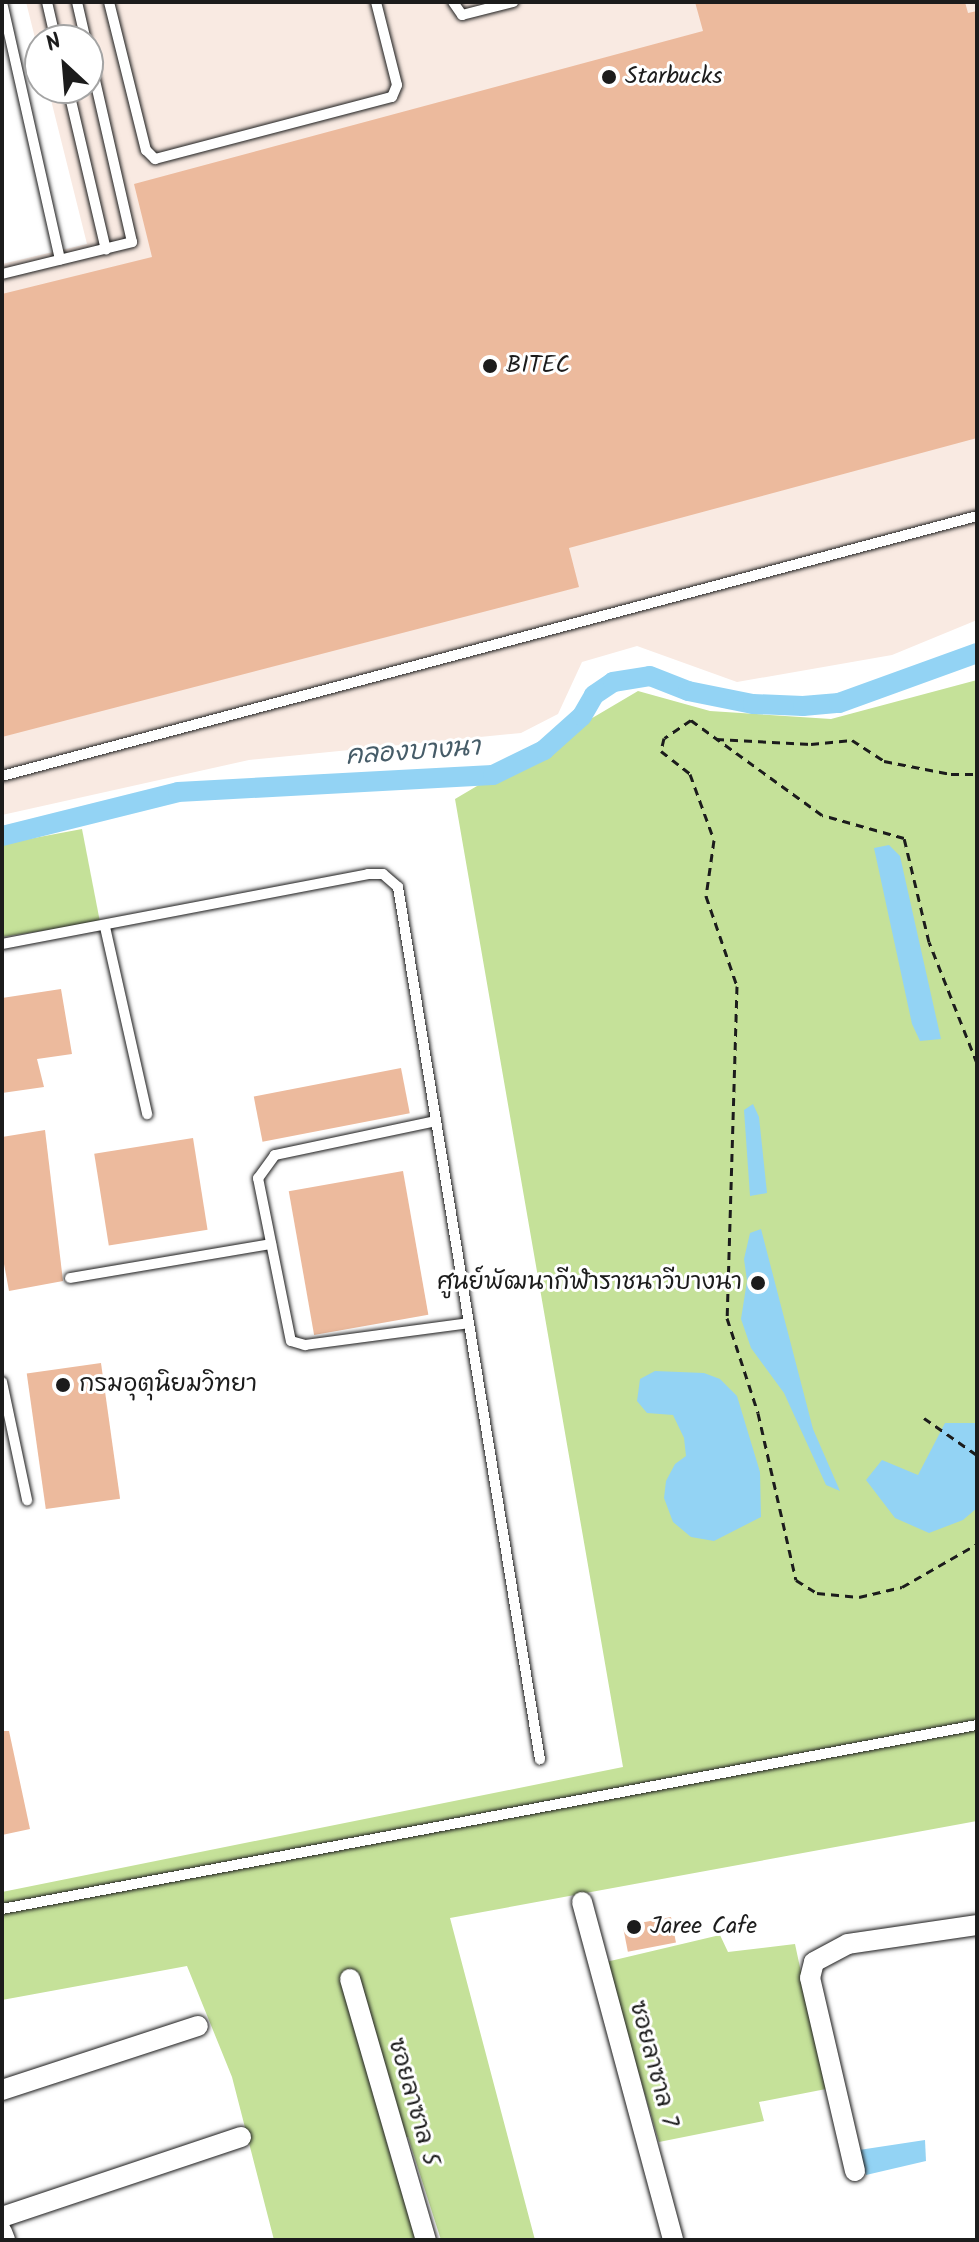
<!DOCTYPE html>
<html>
<head>
<meta charset="utf-8">
<style>
  body { margin:0 }
  #map { position:relative; width:979px; height:2242px; overflow:hidden; background:#fff; font-family:Kalam,"Playpen Sans Thai",sans-serif }
  div>[style] { position:absolute }
  .built>* { inset:0; background:#f9eae2 }
  .green>* { inset:0; background:#c5e199 }
  .water>* { inset:0; background:#93d3f4 }
  .canal>* { height:20px; margin:-10px; padding:0 10px; transform-origin:10px; border-radius:10px; background:#93d3f4 }
  .building>* { inset:0; background:#ecba9d; transform-origin:0 0 }
  .path>* { height:3px; margin-top:-1.5px; transform-origin:0; background:repeating-linear-gradient(90deg,#1c1c1c 0 8px,transparent 0 14px) }
  .roads { filter:drop-shadow(0 0 2px #1c1c1c) drop-shadow(0 0 2px #1c1c1c) }
  .service>* { height:10px; margin:-5px; padding:0 5px; transform-origin:5px; border-radius:5px; background:#fff }
  .minor>* { height:20px; margin:-10px; padding:0 10px; transform-origin:10px; border-radius:10px; background:#fff }
  .dots>* { width:22px; height:22px; translate:-50% -50%; box-sizing:border-box; border:4px solid #fff; border-radius:50% }
  span { translate:-50% -50%; white-space:nowrap; text-align:center; line-height:1.15; -webkit-text-stroke:6px #fff; paint-order:stroke }
  .poi-label { font-size:24px; color:#1c1c1c }
  .left { translate:0 -50%; text-align:left }
  .right { translate:-100% -50%; text-align:right }
  .street-label { font-size:24px; color:#1c1c1c }
  .water-label { font-size:26px; color:#465c68; font-style:italic }
  .frame { position:absolute; inset:0; border:4px solid #1c1c1c; pointer-events:none }
  .north { position:absolute; left:24px; top:24px; width:80px; height:80px; box-sizing:border-box; background:#fff; border:2px solid #a4a4a4; border-radius:50%; rotate:334deg; font-size:22px; font-weight:700; line-height:32px; text-align:center; color:#1c1c1c }
  .north::after { content:''; display:block; margin:auto; width:28px; height:36px; background:#1c1c1c; clip-path:polygon(50% 0,100% 100%,50% 72%,0 100%) }
</style>
</head>
<body>
<div id="map">
  <div class="built">
    <i style="clip-path:polygon(26px 2px,977px 2px,977px 620px,892px 655px,737px 682px,637px 646px,582px 662px,558px 714px,521px 733px,249px 760px,2px 815px,2px 264px,87px 244px,48px 88px,88px 88px,88px 40px,40px 40px,40px 58px)"></i>
  </div>
  <div class="green">
    <i style="clip-path:polygon(977px 680px,977px 1821px,450px 1918px,535px 2240px,441px 2240px,408px 2137px,386px 2140px,416px 2240px,274px 2240px,232px 2077px,187px 1966px,2px 2000px,2px 1892px,623px 1767px,455px 799px,638px 691px,710px 711px,831px 719px)"></i>
    <i style="clip-path:polygon(82px 829px,100px 922px,2px 937px,2px 844px)"></i>
    <i style="clip-path:polygon(720px 1935px,728px 1952px,795px 1944px,826px 2089px,759px 2102px,764px 2121px,659px 2142px,606px 1962px)"></i>
  </div>
  <div class="water">
    <i style="clip-path:polygon(889px 845px,900px 856px,941px 1039px,920px 1041px,912px 1024px,874px 848px)"></i>
    <i style="clip-path:polygon(753px 1104px,759px 1117px,767px 1193px,750px 1196px,744px 1110px)"></i>
    <i style="clip-path:polygon(761px 1229px,813px 1429px,840px 1491px,826px 1485px,784px 1393px,751px 1348px,741px 1319px,747px 1281px,744px 1259px,750px 1233px)"></i>
    <i style="clip-path:polygon(655px 1371px,704px 1373px,720px 1379px,737px 1396px,760px 1472px,761px 1517px,714px 1541px,691px 1537px,673px 1522px,664px 1498px,666px 1481px,675px 1464px,686px 1456px,684px 1438px,673px 1415px,647px 1413px,637px 1401px,640px 1379px)"></i>
    <i style="clip-path:polygon(945px 1423px,977px 1423px,977px 1508px,963px 1520px,929px 1533px,895px 1518px,866px 1480px,882px 1460px,918px 1475px)"></i>
    <i style="clip-path:polygon(925px 2140px,926px 2161px,866px 2175px,859px 2150px)"></i>
  </div>
  <div class="canal">
    <i style="left:2px;top:836px;width:181px;rotate:-14deg"></i>
    <i style="left:178px;top:792px;width:315px;rotate:-3.1deg"></i>
    <i style="left:493px;top:775px;width:57px;rotate:-26.1deg"></i>
    <i style="left:544px;top:750px;width:51px;rotate:-41.8deg"></i>
    <i style="left:582px;top:716px;width:24px;rotate:-60deg"></i>
    <i style="left:594px;top:695px;width:23px;rotate:-34deg"></i>
    <i style="left:613px;top:682px;width:37px;rotate:-9deg"></i>
    <i style="left:650px;top:676px;width:41px;rotate:21.5deg"></i>
    <i style="left:688px;top:691px;width:66px;rotate:11.3deg"></i>
    <i style="left:753px;top:704px;width:50px;rotate:2.3deg"></i>
    <i style="left:803px;top:706px;width:36px;rotate:-5deg"></i>
    <i style="left:839px;top:703px;width:147px;rotate:-19.9deg"></i>
  </div>
  <div class="building">
    <i style="clip-path:polygon(695px 2px,965px 2px,968px 13px,977px 11px,977px 438px,569px 548px,579px 587px,2px 737px,2px 294px,152px 257px,134px 184px,703px 31px)"></i>
    <i style="clip-path:polygon(61px 989px,72px 1054px,37px 1059px,44px 1087px,2px 1093px,2px 998px)"></i>
    <i style="left:401px;top:1068px;width:46px;height:150px;rotate:79deg"></i>
    <i style="clip-path:polygon(45px 1130px,63px 1281px,9px 1291px,2px 1253px,2px 1137px)"></i>
    <i style="left:193px;top:1138px;width:93px;height:100px;rotate:81deg"></i>
    <i style="left:403px;top:1171px;width:146px;height:116px;rotate:80deg"></i>
    <i style="left:101px;top:1363px;width:137px;height:75px;rotate:82deg"></i>
    <i style="clip-path:polygon(2px 1731px,9px 1731px,30px 1829px,2px 1835px)"></i>
    <i style="left:671px;top:1917px;width:26px;height:49px;rotate:79deg"></i>
  </div>
  <div class="path">
    <i style="left:716px;top:739px;width:95px;rotate:3deg"></i>
    <i style="left:811px;top:744px;width:41px;rotate:-5.6deg"></i>
    <i style="left:852px;top:740px;width:38px;rotate:33deg"></i>
    <i style="left:884px;top:761px;width:68px;rotate:11deg"></i>
    <i style="left:951px;top:774px;width:26px"></i>
    <i style="left:977px;top:1063px;width:130px;rotate:-111.6deg"></i>
    <i style="left:929px;top:942px;width:107px;rotate:-103.5deg"></i>
    <i style="left:904px;top:838px;width:85px;rotate:-164.3deg"></i>
    <i style="left:822px;top:815px;width:162px;rotate:-144.1deg"></i>
    <i style="left:691px;top:720px;width:32px;rotate:146deg"></i>
    <i style="left:664px;top:738px;width:13px;rotate:103deg"></i>
    <i style="left:661px;top:751px;width:37px;rotate:38deg"></i>
    <i style="left:690px;top:774px;width:70px;rotate:70deg"></i>
    <i style="left:714px;top:840px;width:57px;rotate:98.1deg"></i>
    <i style="left:706px;top:896px;width:95px;rotate:71deg"></i>
    <i style="left:737px;top:986px;width:332px;rotate:91.7deg"></i>
    <i style="left:727px;top:1318px;width:100px;rotate:71.9deg"></i>
    <i style="left:758px;top:1413px;width:171px;rotate:77.2deg"></i>
    <i style="left:796px;top:1580px;width:25px;rotate:32deg"></i>
    <i style="left:817px;top:1593px;width:42px;rotate:5.4deg"></i>
    <i style="left:859px;top:1597px;width:44px;rotate:-13.1deg"></i>
    <i style="left:902px;top:1587px;width:86px;rotate:-29.8deg"></i>
    <i style="left:924px;top:1418px;width:65px;rotate:34.9deg"></i>
  </div>
  <div class="roads">
    <div class="service">
      <i style="left:2px;top:2px;width:264px;rotate:77.3deg"></i>
      <i style="left:47px;top:2px;width:39px;rotate:77deg"></i>
      <i style="left:77px;top:2px;width:39px;rotate:77deg"></i>
      <i style="left:109px;top:2px;width:153px;rotate:76deg"></i>
      <i style="left:146px;top:150px;width:13px;rotate:45deg"></i>
      <i style="left:155px;top:159px;width:245px;rotate:-14.7deg"></i>
      <i style="left:392px;top:97px;width:13px;rotate:-67deg"></i>
      <i style="left:397px;top:85px;width:86px;rotate:-104.2deg"></i>
      <i style="left:453px;top:2px;width:16px;rotate:55deg"></i>
      <i style="left:462px;top:15px;width:53px;rotate:-14.3deg"></i>
      <i style="left:68px;top:88px;width:166px;rotate:76.8deg"></i>
      <i style="left:2px;top:274px;width:134px;rotate:-13.8deg"></i>
      <i style="left:132px;top:242px;width:197px;rotate:-102.9deg"></i>
      <i style="left:2px;top:776px;width:1009px;rotate:-14.93deg"></i>
      <i style="left:105px;top:927px;width:192px;rotate:77.3deg"></i>
      <i style="left:2px;top:944px;width:373px;rotate:-10.8deg"></i>
      <i style="left:368px;top:874px;width:15px"></i>
      <i style="left:383px;top:874px;width:20px;rotate:41deg"></i>
      <i style="left:398px;top:887px;width:884px;rotate:80.76deg"></i>
      <i style="left:436px;top:1121px;width:165px;rotate:168.1deg"></i>
      <i style="left:275px;top:1155px;width:29px;rotate:126deg"></i>
      <i style="left:258px;top:1178px;width:166px;rotate:78.6deg"></i>
      <i style="left:291px;top:1341px;width:15px;rotate:16deg"></i>
      <i style="left:305px;top:1345px;width:165px;rotate:-7.6deg"></i>
      <i style="left:70px;top:1278px;width:204px;rotate:-9.6deg"></i>
      <i style="left:2px;top:1382px;width:121px;rotate:78deg"></i>
      <i style="left:2px;top:1909px;width:992px;rotate:-10.69deg"></i>
    </div>
    <div class="minor">
      <i style="left:582px;top:1902px;width:350px;rotate:74.9deg"></i>
      <i style="left:350px;top:1979px;width:272px;rotate:73.8deg"></i>
      <i style="left:2px;top:2090px;width:206px;rotate:-18.1deg"></i>
      <i style="left:855px;top:2171px;width:198px;rotate:-103.1deg"></i>
      <i style="left:810px;top:1978px;width:16px;rotate:-76deg"></i>
      <i style="left:814px;top:1962px;width:38px;rotate:-28deg"></i>
      <i style="left:848px;top:1944px;width:130px;rotate:-8.4deg"></i>
      <i style="left:2px;top:2217px;width:252px;rotate:-18.5deg"></i>
      <i style="left:2px;top:2232px;width:9px;rotate:69deg"></i>
    </div>
  </div>
  <div class="dots">
    <i style="left:609px;top:77px;background:#1c1c1c"></i>
    <i style="left:490px;top:366px;background:#1c1c1c"></i>
    <i style="left:758px;top:1283px;background:#1c1c1c"></i>
    <i style="left:63px;top:1385px;background:#1c1c1c"></i>
    <i style="left:634px;top:1927px;background:#1c1c1c"></i>
  </div>
  <div class="poi-label">
    <span class="left" style="left:625px;top:77px">Starbucks</span>
    <span class="left" style="left:506px;top:366px">BITEC</span>
    <span class="right" style="left:742px;top:1283px">ศูนย์พัฒนากีฬาราชนาวีบางนา</span>
    <span class="left" style="left:79px;top:1385px">กรมอุตุนิยมวิทยา</span>
    <span class="left" style="left:650px;top:1927px">Jaree Cafe</span>
  </div>
  <div class="street-label">
    <span style="left:653px;top:2064px;rotate:75deg">ซอยลาซาล 7</span>
    <span style="left:413px;top:2102px;rotate:74deg">ซอยลาซาล 5</span>
  </div>
  <div class="water-label">
    <span style="left:413px;top:753px;rotate:-4deg">คลองบางนา</span>
  </div>
  <div class="frame"></div>
  <div class="north">N</div>
</div>
</body>
</html>
